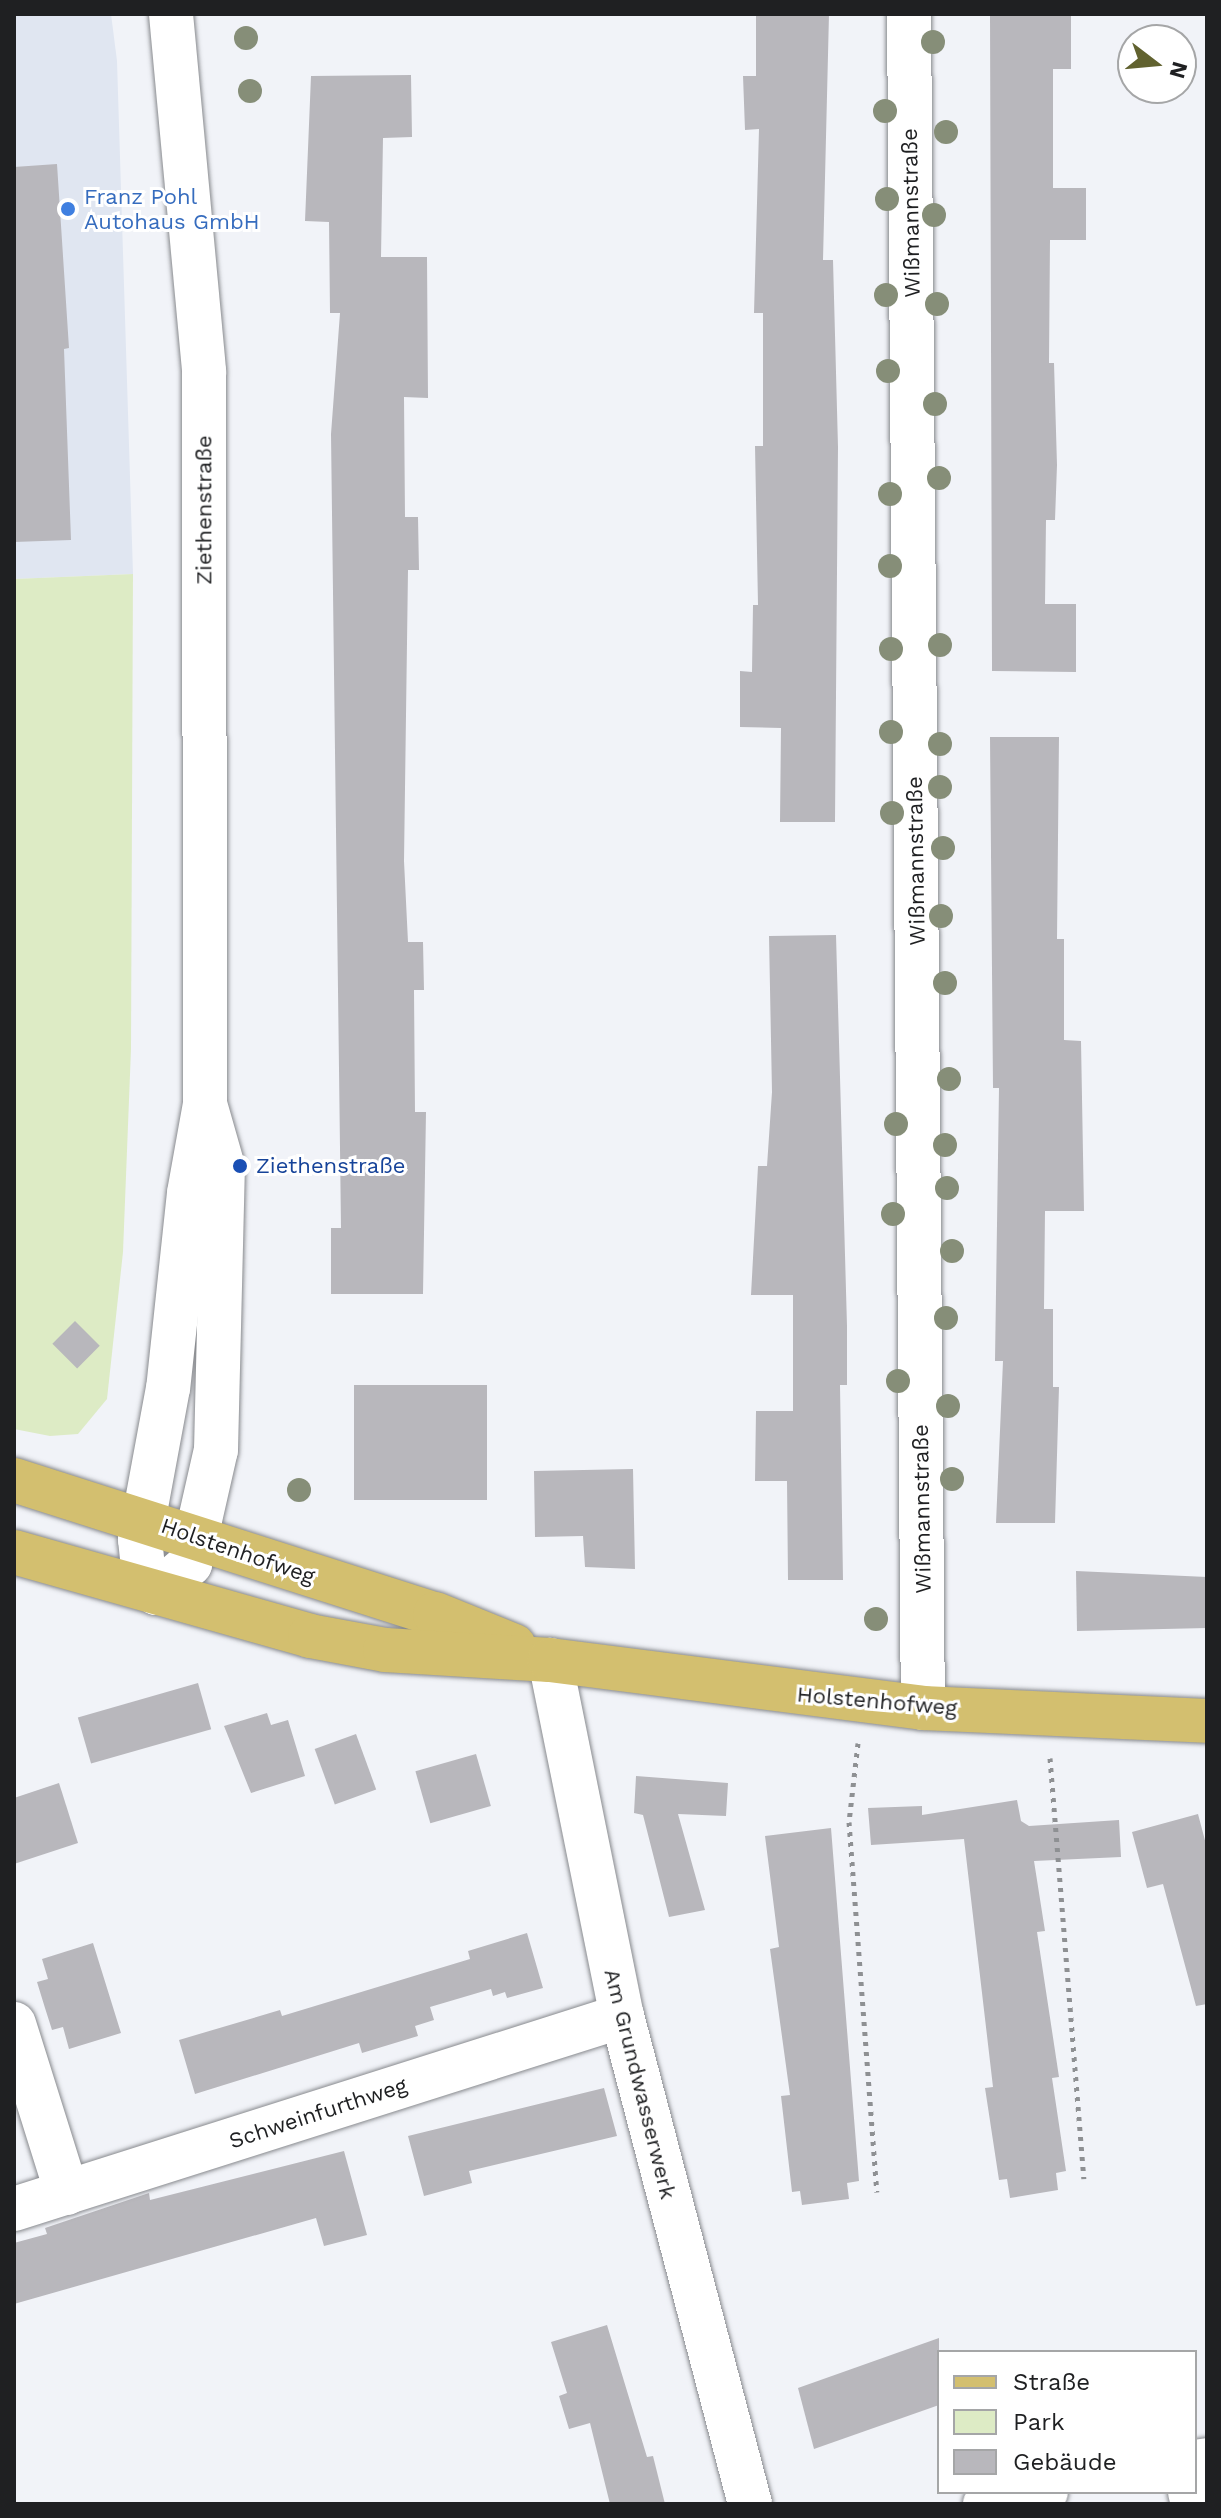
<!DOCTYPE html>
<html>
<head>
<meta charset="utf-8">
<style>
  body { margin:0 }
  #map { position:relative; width:1221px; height:2518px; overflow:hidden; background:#f1f3f8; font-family:"Work Sans",sans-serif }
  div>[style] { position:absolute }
  .built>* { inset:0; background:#e0e6f1 }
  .green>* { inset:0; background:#ddebc5 }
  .building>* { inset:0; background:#b8b7bc; transform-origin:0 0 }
  .path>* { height:5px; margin-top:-2.5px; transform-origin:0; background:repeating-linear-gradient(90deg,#8e9093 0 4px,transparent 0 10px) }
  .roads { filter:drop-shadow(0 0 2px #888a8e) drop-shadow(0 0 2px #888a8e) }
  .minor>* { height:44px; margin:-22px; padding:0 22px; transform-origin:22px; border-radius:22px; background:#fff }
  .major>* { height:44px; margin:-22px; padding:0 22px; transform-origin:22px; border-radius:22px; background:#d3bf6f }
  .trees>* { width:24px; height:24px; margin:-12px; border-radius:50%; background:#868e78 }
  .dots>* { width:22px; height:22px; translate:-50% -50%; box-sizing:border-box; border:4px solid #fff; border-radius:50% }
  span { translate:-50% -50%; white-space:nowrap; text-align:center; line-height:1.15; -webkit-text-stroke:6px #fff; paint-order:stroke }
  .shop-label { font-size:22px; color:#366cbe }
  .left { translate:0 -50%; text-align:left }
  .street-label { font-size:22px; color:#1f2022 }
  .transit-label { font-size:22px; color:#164399 }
  .frame { position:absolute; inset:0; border:16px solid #1f2022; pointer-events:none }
  .legend { position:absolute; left:937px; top:2350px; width:260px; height:144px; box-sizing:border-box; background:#fff; border:2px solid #a5a6a7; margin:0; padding:10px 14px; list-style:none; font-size:24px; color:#1f2022 }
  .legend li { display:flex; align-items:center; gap:16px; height:40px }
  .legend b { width:40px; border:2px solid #a5a6a7 }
  .north { position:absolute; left:1117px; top:24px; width:80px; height:80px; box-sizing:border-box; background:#fff; border:2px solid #a5a6a7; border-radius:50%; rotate:106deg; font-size:22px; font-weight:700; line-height:32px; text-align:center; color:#1f2022 }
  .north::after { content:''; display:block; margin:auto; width:28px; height:36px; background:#61622f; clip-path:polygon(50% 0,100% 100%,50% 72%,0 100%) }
</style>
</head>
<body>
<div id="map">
  <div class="built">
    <i style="clip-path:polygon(14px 14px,111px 14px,117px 61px,133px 574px,14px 579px)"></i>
  </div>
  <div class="green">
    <i style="clip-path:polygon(133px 574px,131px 1049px,123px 1252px,107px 1399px,78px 1434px,50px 1436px,14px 1429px,14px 579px)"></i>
  </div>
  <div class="building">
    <i style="clip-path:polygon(756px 14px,829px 14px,823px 260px,833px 260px,838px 447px,835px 822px,780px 822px,781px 728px,740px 727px,740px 671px,752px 672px,753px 605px,758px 605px,755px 446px,763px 446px,763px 313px,754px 313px,759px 129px,745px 130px,743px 76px,756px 76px)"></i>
    <i style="clip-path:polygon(990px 14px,1071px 14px,1071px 69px,1053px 69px,1053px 188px,1086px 188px,1086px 240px,1050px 240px,1049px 363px,1054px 363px,1057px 465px,1055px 520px,1046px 520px,1045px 604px,1076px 604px,1076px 672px,992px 671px)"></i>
    <i style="clip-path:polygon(411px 75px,412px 137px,383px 138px,381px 257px,427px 257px,428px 398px,404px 397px,405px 517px,418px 517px,419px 570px,408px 570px,404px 861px,408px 942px,423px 942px,424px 990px,414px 990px,415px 1112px,426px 1112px,423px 1294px,331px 1294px,331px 1228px,341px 1228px,331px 434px,340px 313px,330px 313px,329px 222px,305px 221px,311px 76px)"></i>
    <i style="clip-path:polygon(57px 164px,69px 348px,64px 349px,71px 540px,14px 542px,14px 167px)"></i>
    <i style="clip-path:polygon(990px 737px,1059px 737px,1057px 939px,1064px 939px,1064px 1040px,1081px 1041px,1084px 1211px,1045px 1211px,1044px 1309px,1053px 1309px,1053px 1387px,1059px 1387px,1055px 1523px,996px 1523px,1003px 1361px,995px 1361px,999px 1088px,993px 1088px)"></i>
    <i style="clip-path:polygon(836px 935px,847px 1326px,847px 1385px,840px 1385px,843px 1580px,788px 1580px,787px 1481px,755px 1481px,756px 1411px,793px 1411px,793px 1295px,751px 1295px,758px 1166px,767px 1166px,772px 1092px,769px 936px)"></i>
    <i style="left:75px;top:1321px;width:35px;height:32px;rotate:45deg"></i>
    <i style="left:487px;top:1385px;width:115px;height:133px;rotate:90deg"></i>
    <i style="clip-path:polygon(633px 1469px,635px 1569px,585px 1567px,583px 1536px,535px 1537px,534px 1471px)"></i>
    <i style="clip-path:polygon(1076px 1571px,1207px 1577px,1207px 1628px,1077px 1631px)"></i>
    <i style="left:198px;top:1683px;width:48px;height:125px;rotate:74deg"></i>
    <i style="clip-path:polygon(267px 1713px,271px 1725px,288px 1720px,305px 1776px,251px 1793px,224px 1726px)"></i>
    <i style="left:356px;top:1734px;width:59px;height:44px;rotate:70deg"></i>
    <i style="left:476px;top:1754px;width:54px;height:63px;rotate:74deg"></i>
    <i style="clip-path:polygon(636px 1776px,728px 1783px,726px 1816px,678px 1814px,705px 1910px,669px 1917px,643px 1815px,634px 1813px)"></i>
    <i style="clip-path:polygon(59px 1783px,78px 1843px,14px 1864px,14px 1798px)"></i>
    <i style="clip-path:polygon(1017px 1800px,1021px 1821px,1029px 1826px,1119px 1820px,1121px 1857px,1034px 1861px,1045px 1931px,1037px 1932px,1059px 2077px,1052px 2078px,1066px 2171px,1056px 2173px,1058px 2190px,1010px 2198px,1007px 2179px,999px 2180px,985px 2088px,993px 2087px,964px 1839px,871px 1845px,868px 1808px,922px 1806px,922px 1815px)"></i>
    <i style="clip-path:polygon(1198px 1814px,1207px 1848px,1207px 2004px,1196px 2006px,1163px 1884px,1147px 1888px,1132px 1832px)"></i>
    <i style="clip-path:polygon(831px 1828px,859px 2181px,847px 2183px,849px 2199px,802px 2205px,800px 2191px,792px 2192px,781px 2096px,790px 2095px,770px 1949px,779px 1947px,765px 1836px)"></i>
    <i style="clip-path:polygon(527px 1933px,543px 1988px,507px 1998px,505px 1992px,493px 1996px,491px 1989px,430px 2007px,434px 2020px,415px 2026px,418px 2036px,362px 2053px,359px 2043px,195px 2094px,179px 2040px,280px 2010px,282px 2016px,470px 1959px,468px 1951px)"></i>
    <i style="clip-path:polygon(93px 1943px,121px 2033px,69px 2049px,63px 2027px,52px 2030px,45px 2008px,37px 1982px,48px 1979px,42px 1959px)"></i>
    <i style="clip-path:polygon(604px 2088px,617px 2136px,469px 2171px,472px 2183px,424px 2196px,408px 2136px)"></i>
    <i style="clip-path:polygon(344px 2151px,367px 2235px,324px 2246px,316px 2218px,14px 2304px,14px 2243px,47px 2234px,45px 2228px,149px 2193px,150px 2200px)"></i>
    <i style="clip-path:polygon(607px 2325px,647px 2457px,653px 2456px,665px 2504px,610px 2504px,590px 2423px,569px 2429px,559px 2396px,567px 2393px,551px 2342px)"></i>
    <i style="clip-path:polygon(939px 2338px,939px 2405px,814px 2449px,798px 2388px)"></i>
  </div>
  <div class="path">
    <i style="left:858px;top:1743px;width:80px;rotate:96.5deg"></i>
    <i style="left:849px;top:1822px;width:371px;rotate:85.7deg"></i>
    <i style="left:1050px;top:1758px;width:422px;rotate:85.4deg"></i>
  </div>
  <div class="roads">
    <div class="minor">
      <i style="left:171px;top:14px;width:359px;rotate:84.7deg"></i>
      <i style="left:204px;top:371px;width:733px;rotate:89.92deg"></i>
      <i style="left:205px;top:1104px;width:90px;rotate:100.2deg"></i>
      <i style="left:189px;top:1193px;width:196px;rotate:96.1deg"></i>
      <i style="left:168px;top:1388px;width:154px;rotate:100.5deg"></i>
      <i style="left:140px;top:1539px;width:30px;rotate:84deg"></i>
      <i style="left:143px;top:1569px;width:27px;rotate:62deg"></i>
      <i style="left:156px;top:1593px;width:45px;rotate:-40.5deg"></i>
      <i style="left:190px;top:1564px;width:117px;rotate:-77.2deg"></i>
      <i style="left:216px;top:1450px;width:283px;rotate:-88.6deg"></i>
      <i style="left:223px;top:1167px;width:66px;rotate:-105.9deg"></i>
      <i style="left:909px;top:14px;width:1694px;rotate:89.53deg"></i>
      <i style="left:550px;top:1660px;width:363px;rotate:78.6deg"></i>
      <i style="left:622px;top:2016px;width:505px;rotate:75.3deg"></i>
      <i style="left:14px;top:2024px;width:177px;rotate:72.6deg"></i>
      <i style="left:14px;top:2209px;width:638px;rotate:-17.61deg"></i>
      <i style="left:1195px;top:2462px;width:12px;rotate:-9deg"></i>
      <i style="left:1190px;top:2492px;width:12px;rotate:76deg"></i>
      <i style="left:985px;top:2504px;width:62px;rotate:-11.1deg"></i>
    </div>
    <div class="major">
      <i style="left:14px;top:1480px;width:442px;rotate:17.7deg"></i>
      <i style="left:435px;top:1614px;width:85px;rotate:22.1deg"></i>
      <i style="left:14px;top:1552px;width:308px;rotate:15.8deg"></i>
      <i style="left:310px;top:1636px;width:76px;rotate:10.6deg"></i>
      <i style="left:385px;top:1650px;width:165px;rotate:3.5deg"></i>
      <i style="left:550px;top:1660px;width:376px;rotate:7.3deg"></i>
      <i style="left:923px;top:1708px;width:284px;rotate:2.6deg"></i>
    </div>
  </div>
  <div class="trees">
    <i style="left:246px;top:38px"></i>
    <i style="left:933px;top:42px"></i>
    <i style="left:250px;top:91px"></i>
    <i style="left:885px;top:111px"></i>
    <i style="left:946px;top:132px"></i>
    <i style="left:887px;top:199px"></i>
    <i style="left:934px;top:215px"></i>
    <i style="left:886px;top:295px"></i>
    <i style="left:937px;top:304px"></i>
    <i style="left:888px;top:371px"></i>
    <i style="left:935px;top:404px"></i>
    <i style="left:939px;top:478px"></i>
    <i style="left:890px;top:494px"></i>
    <i style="left:890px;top:566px"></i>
    <i style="left:940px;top:645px"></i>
    <i style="left:891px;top:649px"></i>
    <i style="left:891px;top:732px"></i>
    <i style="left:940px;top:744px"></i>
    <i style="left:940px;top:787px"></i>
    <i style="left:892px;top:813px"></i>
    <i style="left:943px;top:848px"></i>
    <i style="left:941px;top:916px"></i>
    <i style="left:945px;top:983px"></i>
    <i style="left:949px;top:1079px"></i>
    <i style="left:896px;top:1124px"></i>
    <i style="left:945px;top:1145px"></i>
    <i style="left:947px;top:1188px"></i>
    <i style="left:893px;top:1214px"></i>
    <i style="left:952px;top:1251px"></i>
    <i style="left:946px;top:1318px"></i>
    <i style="left:898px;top:1381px"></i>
    <i style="left:948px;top:1406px"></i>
    <i style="left:952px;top:1479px"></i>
    <i style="left:299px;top:1490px"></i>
    <i style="left:876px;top:1619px"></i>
  </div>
  <div class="dots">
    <i style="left:68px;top:209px;background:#3f7fe0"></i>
    <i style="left:240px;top:1166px;background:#1a4fb4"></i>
  </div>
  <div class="shop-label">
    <span class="left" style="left:84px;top:209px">Franz Pohl<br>Autohaus GmbH</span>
  </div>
  <div class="street-label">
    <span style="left:911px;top:213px;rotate:-91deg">Wißmannstraße</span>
    <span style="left:204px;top:510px;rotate:-90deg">Ziethenstraße</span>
    <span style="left:916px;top:861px;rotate:-91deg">Wißmannstraße</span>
    <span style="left:922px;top:1509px;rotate:-91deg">Wißmannstraße</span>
    <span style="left:238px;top:1551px;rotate:19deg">Holstenhofweg</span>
    <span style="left:877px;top:1701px;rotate:5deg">Holstenhofweg</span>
    <span style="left:640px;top:2084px;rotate:76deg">Am Grundwasserwerk</span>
    <span style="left:318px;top:2113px;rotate:-18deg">Schweinfurthweg</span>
  </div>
  <div class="transit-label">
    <span class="left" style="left:256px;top:1166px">Ziethenstraße</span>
  </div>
  <div class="frame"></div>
  <ul class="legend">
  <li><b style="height:10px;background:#d3bf6f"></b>Straße</li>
  <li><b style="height:22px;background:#ddebc5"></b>Park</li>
  <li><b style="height:22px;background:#b8b7bc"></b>Gebäude</li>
  </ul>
  <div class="north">N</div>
</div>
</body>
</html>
